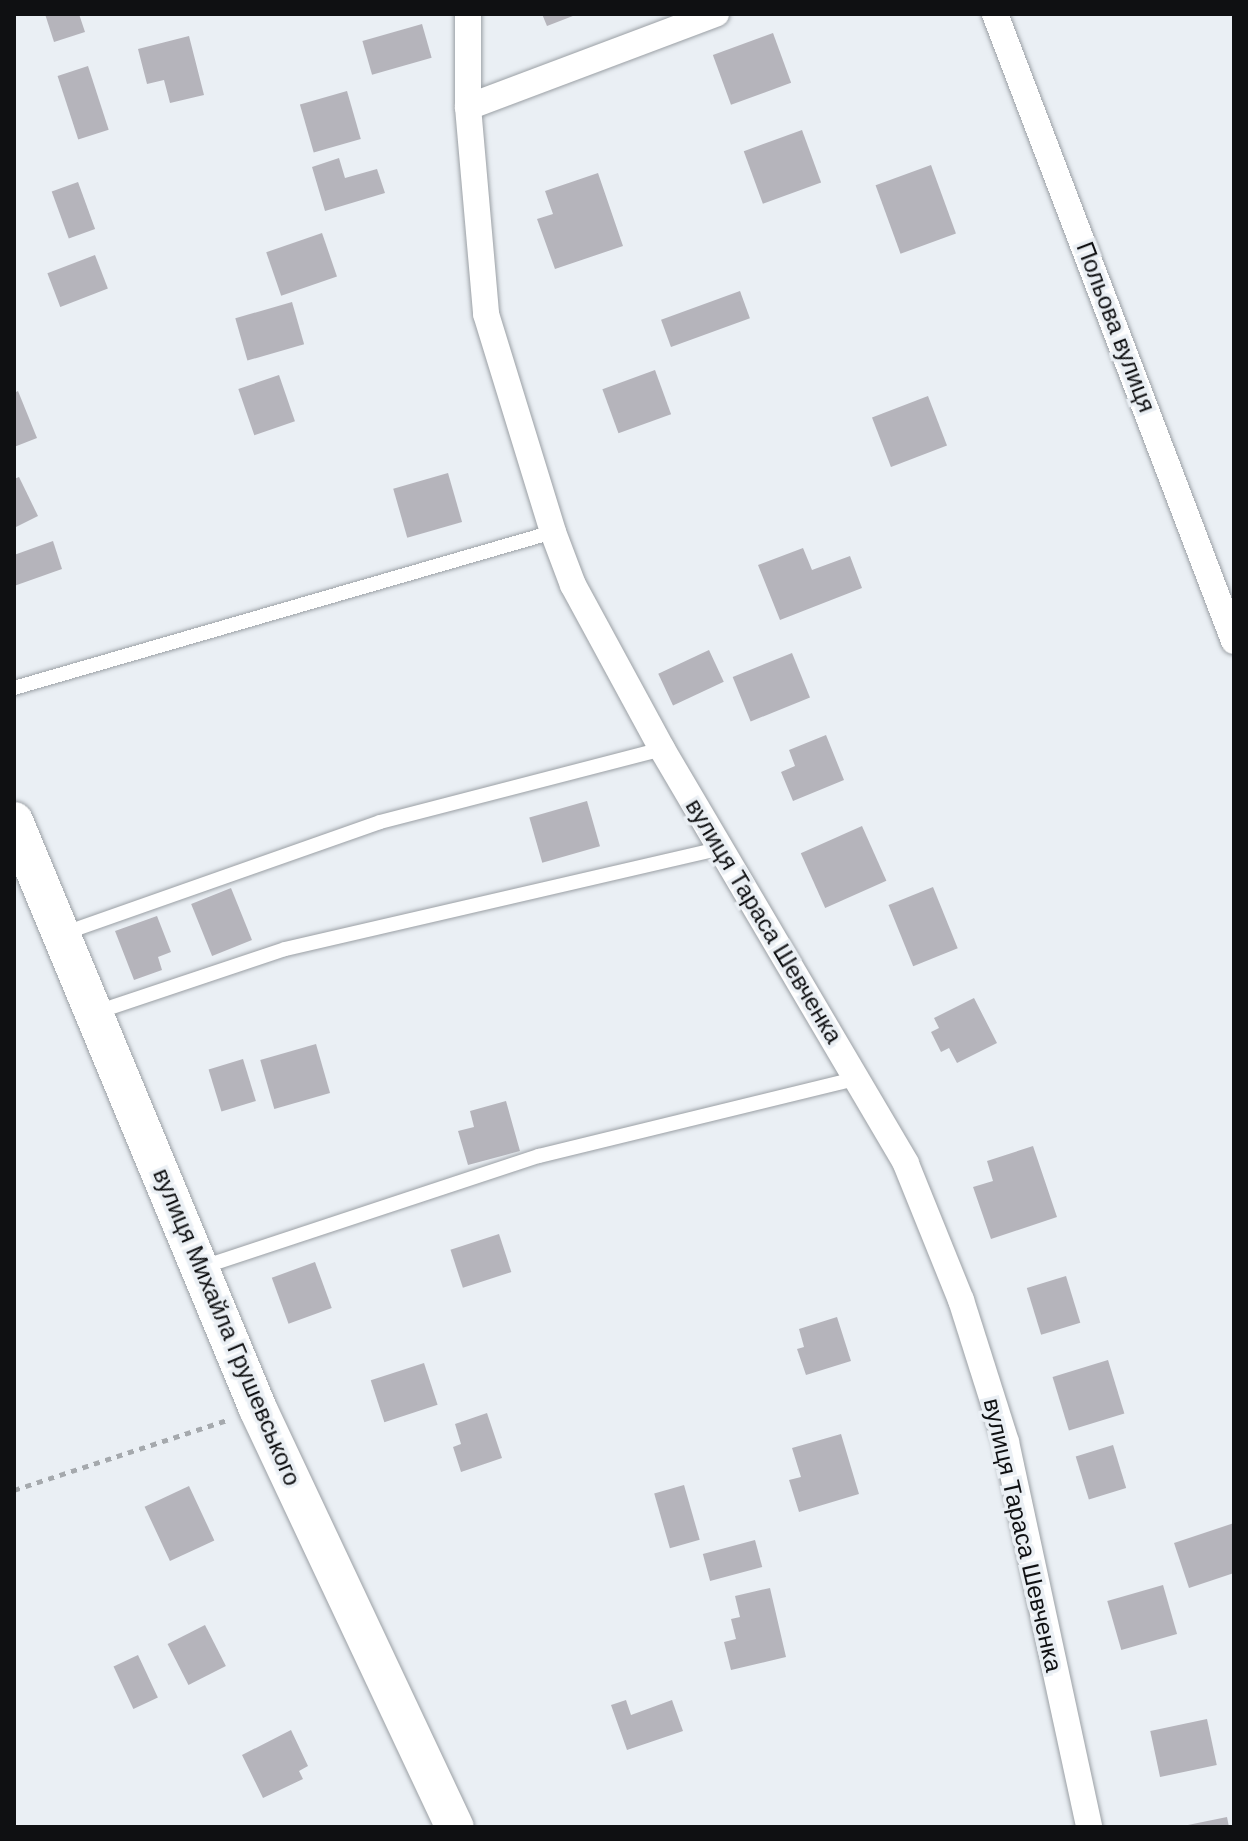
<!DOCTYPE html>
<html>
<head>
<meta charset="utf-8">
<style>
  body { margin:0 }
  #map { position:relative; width:1248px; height:1841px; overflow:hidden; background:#eaeff4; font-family:"DM Sans",sans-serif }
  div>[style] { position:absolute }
  .building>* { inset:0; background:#b5b4bb; transform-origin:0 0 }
  .path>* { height:5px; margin-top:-2.5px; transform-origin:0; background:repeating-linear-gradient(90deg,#a5a9ad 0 6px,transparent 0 12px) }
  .roads { filter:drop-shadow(0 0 2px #9ba0a5) drop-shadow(0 0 2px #9ba0a5) }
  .lane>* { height:14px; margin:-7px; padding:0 7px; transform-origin:7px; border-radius:7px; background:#fff }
  .street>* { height:26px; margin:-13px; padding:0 13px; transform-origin:13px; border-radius:13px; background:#fff }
  .secondary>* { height:38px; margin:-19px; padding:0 19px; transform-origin:19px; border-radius:19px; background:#fff }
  span { translate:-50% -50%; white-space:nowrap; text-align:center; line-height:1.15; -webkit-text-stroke:7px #eaeff4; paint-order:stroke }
  .street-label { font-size:24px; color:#0f1012 }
  .frame { position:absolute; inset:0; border:16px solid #0f1012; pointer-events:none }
</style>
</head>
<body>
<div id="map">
  <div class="building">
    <i style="clip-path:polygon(45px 14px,79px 14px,85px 32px,54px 42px)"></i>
    <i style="clip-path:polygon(542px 14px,578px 14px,547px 26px)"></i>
    <i style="left:422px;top:24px;width:35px;height:62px;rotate:74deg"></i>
    <i style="left:773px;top:33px;width:53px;height:64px;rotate:70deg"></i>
    <i style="clip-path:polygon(189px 36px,204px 95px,170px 103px,164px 80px,147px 84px,138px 49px)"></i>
    <i style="left:88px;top:66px;width:67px;height:32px;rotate:72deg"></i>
    <i style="left:347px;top:91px;width:50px;height:49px;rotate:74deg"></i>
    <i style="left:802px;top:130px;width:56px;height:62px;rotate:70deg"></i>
    <i style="clip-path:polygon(339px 158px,345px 178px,377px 169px,385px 193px,325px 211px,312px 167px)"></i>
    <i style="left:931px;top:165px;width:73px;height:59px;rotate:70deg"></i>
    <i style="clip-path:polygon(598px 173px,623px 246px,555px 269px,537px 219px,553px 214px,545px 191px)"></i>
    <i style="left:78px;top:182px;width:50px;height:28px;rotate:70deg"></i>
    <i style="left:322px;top:233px;width:46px;height:59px;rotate:71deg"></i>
    <i style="left:95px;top:255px;width:36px;height:51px;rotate:69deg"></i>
    <i style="left:740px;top:291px;width:29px;height:84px;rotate:70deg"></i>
    <i style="left:292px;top:302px;width:44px;height:59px;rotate:74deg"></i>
    <i style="left:655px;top:370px;width:47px;height:56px;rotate:70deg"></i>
    <i style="left:279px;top:375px;width:49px;height:43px;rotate:71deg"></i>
    <i style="clip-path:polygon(18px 391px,37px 438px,14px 447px,14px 393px)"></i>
    <i style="left:928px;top:396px;width:53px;height:60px;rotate:69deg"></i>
    <i style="left:448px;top:473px;width:51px;height:57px;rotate:74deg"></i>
    <i style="clip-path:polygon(19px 477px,38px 516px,14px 528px,14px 479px)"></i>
    <i style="clip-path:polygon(53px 541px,62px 569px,14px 586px,14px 555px)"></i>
    <i style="clip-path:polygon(803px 548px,812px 570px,850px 556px,862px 588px,780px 620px,758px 565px)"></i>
    <i style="left:709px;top:650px;width:35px;height:56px;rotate:65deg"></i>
    <i style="left:792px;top:653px;width:48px;height:64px;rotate:68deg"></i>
    <i style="clip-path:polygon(826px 735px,844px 780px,793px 801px,781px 772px,795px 766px,789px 750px)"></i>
    <i style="left:587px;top:801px;width:47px;height:60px;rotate:74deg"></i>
    <i style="left:862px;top:826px;width:60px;height:67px;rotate:66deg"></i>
    <i style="left:933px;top:887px;width:66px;height:48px;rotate:68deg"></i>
    <i style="left:231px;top:888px;width:56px;height:43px;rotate:68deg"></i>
    <i style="clip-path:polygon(157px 916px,171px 952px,158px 957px,162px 970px,134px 980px,115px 931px)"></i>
    <i style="clip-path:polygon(974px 998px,997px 1043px,957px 1063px,949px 1048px,941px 1052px,931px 1032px,939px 1028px,934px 1018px)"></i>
    <i style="left:316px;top:1044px;width:51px;height:58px;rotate:74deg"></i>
    <i style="left:243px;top:1059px;width:44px;height:36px;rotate:73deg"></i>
    <i style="clip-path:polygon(506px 1101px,520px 1151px,468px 1165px,458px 1131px,474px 1127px,470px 1111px)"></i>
    <i style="clip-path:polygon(1033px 1146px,1057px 1217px,991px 1239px,973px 1187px,993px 1181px,987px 1161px)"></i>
    <i style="left:499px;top:1234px;width:40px;height:51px;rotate:72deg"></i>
    <i style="left:315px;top:1262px;width:49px;height:46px;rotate:70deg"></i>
    <i style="left:1066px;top:1276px;width:49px;height:41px;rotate:73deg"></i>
    <i style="clip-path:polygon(837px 1317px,851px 1361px,806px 1375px,797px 1349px,804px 1347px,799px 1329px)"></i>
    <i style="left:1108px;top:1360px;width:56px;height:58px;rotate:73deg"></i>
    <i style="left:424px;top:1363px;width:44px;height:56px;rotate:72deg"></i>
    <i style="clip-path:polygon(487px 1413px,502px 1458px,461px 1472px,453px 1447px,461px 1444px,455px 1424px)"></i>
    <i style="clip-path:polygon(841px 1434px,859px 1494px,799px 1512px,789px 1480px,801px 1477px,792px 1448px)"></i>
    <i style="left:1113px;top:1445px;width:45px;height:39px;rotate:73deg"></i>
    <i style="left:684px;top:1485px;width:57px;height:31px;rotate:74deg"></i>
    <i style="left:189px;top:1486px;width:60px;height:49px;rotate:65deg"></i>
    <i style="clip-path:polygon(1234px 1523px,1234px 1573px,1189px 1588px,1174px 1543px)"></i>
    <i style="left:755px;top:1540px;width:28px;height:54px;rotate:75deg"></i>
    <i style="left:1163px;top:1585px;width:51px;height:58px;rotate:74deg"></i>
    <i style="clip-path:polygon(770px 1588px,786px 1657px,731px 1670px,724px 1642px,736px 1639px,731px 1619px,740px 1617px,735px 1596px)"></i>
    <i style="left:205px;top:1625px;width:46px;height:42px;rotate:63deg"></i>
    <i style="left:138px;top:1655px;width:47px;height:27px;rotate:65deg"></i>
    <i style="clip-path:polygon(626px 1700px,631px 1715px,672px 1700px,683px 1731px,627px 1750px,611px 1705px)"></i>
    <i style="left:1207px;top:1719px;width:47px;height:58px;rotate:78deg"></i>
    <i style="clip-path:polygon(291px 1730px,308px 1766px,299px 1771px,303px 1779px,263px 1798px,242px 1755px)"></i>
    <i style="clip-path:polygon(1227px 1817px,1229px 1827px,1183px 1827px,1183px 1826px)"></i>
  </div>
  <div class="path">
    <i style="left:14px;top:1490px;width:224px;rotate:-18.2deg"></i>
  </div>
  <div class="roads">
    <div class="lane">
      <i style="left:14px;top:688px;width:561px;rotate:-16.14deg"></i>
      <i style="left:62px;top:934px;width:337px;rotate:-19.4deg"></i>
      <i style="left:380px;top:822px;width:291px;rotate:-14.5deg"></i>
      <i style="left:97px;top:1012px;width:198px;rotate:-18.5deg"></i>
      <i style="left:285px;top:949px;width:444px;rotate:-13deg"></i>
      <i style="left:200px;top:1268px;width:357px;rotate:-18.3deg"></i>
      <i style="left:539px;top:1156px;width:329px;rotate:-13.7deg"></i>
    </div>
    <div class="street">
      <i style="left:468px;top:14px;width:93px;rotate:90deg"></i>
      <i style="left:468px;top:107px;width:208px;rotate:85deg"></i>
      <i style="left:486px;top:314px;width:228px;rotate:72.9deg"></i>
      <i style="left:553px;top:532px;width:57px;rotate:69.3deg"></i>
      <i style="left:573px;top:585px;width:187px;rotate:61.5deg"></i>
      <i style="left:662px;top:749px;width:481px;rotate:59.5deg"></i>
      <i style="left:906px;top:1164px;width:147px;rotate:68deg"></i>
      <i style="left:961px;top:1300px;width:149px;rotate:72.4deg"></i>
      <i style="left:1006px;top:1442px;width:394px;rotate:77.8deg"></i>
      <i style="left:995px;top:14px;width:671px;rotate:69.13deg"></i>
      <i style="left:468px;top:107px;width:265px;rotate:-20.6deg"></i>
    </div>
    <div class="secondary">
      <i style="left:14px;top:821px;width:637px;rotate:67.46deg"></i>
      <i style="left:258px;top:1409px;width:462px;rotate:64.8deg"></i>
    </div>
  </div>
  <div class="street-label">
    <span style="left:1116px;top:327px;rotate:69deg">Польова вулиця</span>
    <span style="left:764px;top:921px;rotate:59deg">вулиця Тараса Шевченка</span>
    <span style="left:227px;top:1327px;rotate:67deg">вулиця Михайла Грушевського</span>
    <span style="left:1023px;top:1535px;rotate:77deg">вулиця Тараса Шевченка</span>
  </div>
  <div class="frame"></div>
</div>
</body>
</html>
